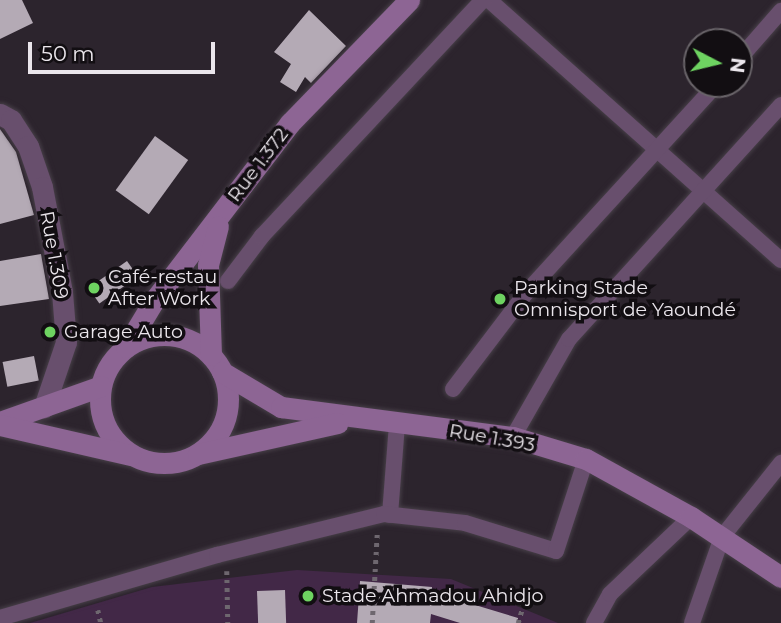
<!DOCTYPE html>
<html>
<head>
<meta charset="utf-8">
<style>
  body { margin:0 }
  #map { position:relative; width:781px; height:623px; overflow:hidden; background:#2c242d; font-family:Montserrat,sans-serif }
  div>[style] { position:absolute }
  .green>* { inset:0; background:#422847 }
  .building>* { inset:0; background:#b4aab5; transform-origin:0 0 }
  .path>* { height:4.5px; margin-top:-2.25px; transform-origin:0; background:repeating-linear-gradient(90deg,#6e676f 0 3.5px,transparent 0 8.5px) }
  .roads { filter:drop-shadow(0 0 2px #473f48) drop-shadow(0 0 2px #473f48) }
  .service>* { height:16px; margin:-8px; padding:0 8px; transform-origin:8px; border-radius:8px; background:#684f6d }
  .minor>* { height:21px; margin:-10.5px; padding:0 10.5px; transform-origin:10.5px; border-radius:10.5px; background:#684f6d }
  .secondary>* { height:21px; margin:-10.5px; padding:0 10.5px; transform-origin:10.5px; border-radius:10.5px; background:#8d6594 }
  .secondary>.ring { margin:-10.5px; padding:0; box-sizing:content-box; background:none; border:21px solid #8d6594; border-radius:50% }
  .dots>* { width:19px; height:19px; translate:-50% -50%; box-sizing:border-box; border:4px solid #120e12; border-radius:50% }
  span { translate:-50% -50%; white-space:nowrap; text-align:center; line-height:1.15; -webkit-text-stroke:7px #120e12; paint-order:stroke }
  .street-label { font-size:19px; color:#ebe6ec }
  .poi-label { font-size:19px; color:#ebe6ec }
  .left { translate:0 -50%; text-align:left }
  .north { position:absolute; left:683px; top:28px; width:70px; height:70px; box-sizing:border-box; background:#120e12; border:2px solid #696469; border-radius:50%; rotate:97deg; font-size:19px; font-weight:700; line-height:28px; text-align:center; color:#ebe6ec }
  .north::after { content:''; display:block; margin:auto; width:24px; height:32px; background:#6ed361; clip-path:polygon(50% 0,100% 100%,50% 72%,0 100%) }
  .scale { position:absolute; left:28px; top:42px; width:187px; height:32px; box-sizing:border-box; border:4px solid #ebe6ec; border-top:0; padding-left:9px; font-size:21px; line-height:24px; white-space:nowrap; color:#ebe6ec; -webkit-text-stroke:5px #120e12; paint-order:stroke }
</style>
</head>
<body>
<div id="map">
  <div class="green">
    <i style="clip-path:polygon(297px 570px,451px 579px,558px 623px,30px 623px,152px 587px)"></i>
  </div>
  <div class="building">
    <i style="clip-path:polygon(0 0,22px 0,33px 23px,0 39px)"></i>
    <i style="clip-path:polygon(309px 10px,346px 46px,311px 83px,305px 77px,296px 92px,280px 82px,291px 64px,274px 52px)"></i>
    <i style="clip-path:polygon(0 129px,16px 152px,34px 215px,0 224px)"></i>
    <i style="left:155px;top:136px;width:41px;height:67px;rotate:36deg"></i>
    <i style="clip-path:polygon(41px 254px,49px 299px,0 306px,0 261px)"></i>
    <i style="left:127px;top:261px;width:19px;height:47px;rotate:55deg"></i>
    <i style="left:34px;top:356px;width:25px;height:32px;rotate:79deg"></i>
    <i style="clip-path:polygon(360px 581px,432px 587px,432px 592px,518px 618px,518px 623px,460px 623px,431px 614px,430px 623px,357px 623px)"></i>
    <i style="left:285px;top:590px;width:33px;height:28px;rotate:88deg"></i>
  </div>
  <div class="path">
    <i style="left:227px;top:571px;width:52px;rotate:88.9deg"></i>
    <i style="left:98px;top:610px;width:13px;rotate:77deg"></i>
    <i style="left:372px;top:623px;width:90px;rotate:-86.8deg"></i>
    <i style="left:518px;top:623px;width:40px;rotate:-74deg"></i>
  </div>
  <div class="roads">
    <div class="service">
      <i style="left:489px;top:0;width:391px;rotate:41.7deg"></i>
      <i style="left:739px;top:59px;width:64px;rotate:-48.8deg"></i>
      <i style="left:228px;top:281px;width:56px;rotate:-52.9deg"></i>
      <i style="left:262px;top:236px;width:323px;rotate:-46.9deg"></i>
      <i style="left:453px;top:389px;width:119px;rotate:-52.8deg"></i>
      <i style="left:525px;top:294px;width:285px;rotate:-47.6deg"></i>
      <i style="left:513px;top:437px;width:113px;rotate:-60.3deg"></i>
      <i style="left:569px;top:339px;width:316px;rotate:-47.8deg"></i>
      <i style="left:390px;top:515px;width:91px;rotate:-85.6deg"></i>
      <i style="left:0;top:618px;width:226px;rotate:-16.2deg"></i>
      <i style="left:217px;top:555px;width:172px;rotate:-13.8deg"></i>
      <i style="left:384px;top:514px;width:81px;rotate:6.3deg"></i>
      <i style="left:465px;top:523px;width:95px;rotate:17.1deg"></i>
      <i style="left:556px;top:551px;width:97px;rotate:-71.9deg"></i>
      <i style="left:594px;top:623px;width:33px;rotate:-61deg"></i>
      <i style="left:610px;top:594px;width:112px;rotate:-43.5deg"></i>
      <i style="left:692px;top:623px;width:91px;rotate:-70.8deg"></i>
      <i style="left:722px;top:537px;width:95px;rotate:-51.4deg"></i>
    </div>
    <div class="minor">
      <i style="left:0;top:114px;width:13px;rotate:29deg"></i>
      <i style="left:11px;top:120px;width:31px;rotate:57deg"></i>
      <i style="left:28px;top:146px;width:43px;rotate:71.1deg"></i>
      <i style="left:42px;top:187px;width:107px;rotate:79.2deg"></i>
      <i style="left:62px;top:292px;width:50px;rotate:85.4deg"></i>
      <i style="left:66px;top:342px;width:69px;rotate:108.7deg"></i>
    </div>
    <div class="secondary">
      <i class="ring" style="left:100px;top:335px;width:107px;height:107px"></i>
      <i style="left:126px;top:347px;width:52px;rotate:-59deg"></i>
      <i style="left:153px;top:302px;width:225px;rotate:-52.6deg"></i>
      <i style="left:290px;top:123px;width:171px;rotate:-45.9deg"></i>
      <i style="left:211px;top:355px;width:90px;rotate:-91.9deg"></i>
      <i style="left:208px;top:265px;width:40px;rotate:-75.6deg"></i>
      <i style="left:222px;top:372px;width:69px;rotate:30.7deg"></i>
      <i style="left:281px;top:407px;width:234px;rotate:7.4deg"></i>
      <i style="left:513px;top:437px;width:76px;rotate:16.8deg"></i>
      <i style="left:586px;top:459px;width:120px;rotate:28.9deg"></i>
      <i style="left:691px;top:517px;width:108px;rotate:33.7deg"></i>
      <i style="left:0;top:422px;width:107px;rotate:-19.6deg"></i>
      <i style="left:0;top:425px;width:134px;rotate:12.9deg"></i>
      <i style="left:198px;top:454px;width:143px;rotate:-12.5deg"></i>
    </div>
  </div>
  <div class="dots">
    <i style="left:94px;top:288px;background:#6ed361"></i>
    <i style="left:500px;top:299px;background:#6ed361"></i>
    <i style="left:50px;top:332px;background:#6ed361"></i>
    <i style="left:308px;top:596px;background:#6ed361"></i>
  </div>
  <div class="street-label">
    <span style="left:258px;top:165px;rotate:-53deg">Rue 1.372</span>
    <span style="left:54px;top:255px;rotate:80deg">Rue 1.309</span>
    <span style="left:492px;top:438px;rotate:10deg">Rue 1.393</span>
  </div>
  <div class="poi-label">
    <span class="left" style="left:108px;top:288px">Café-restau<br>After Work</span>
    <span class="left" style="left:514px;top:299px">Parking Stade<br>Omnisport de Yaoundé</span>
    <span class="left" style="left:64px;top:332px">Garage Auto</span>
    <span class="left" style="left:322px;top:596px">Stade Ahmadou Ahidjo</span>
  </div>
  <div class="north">N</div>
  <div class="scale">50 m</div>
</div>
</body>
</html>
